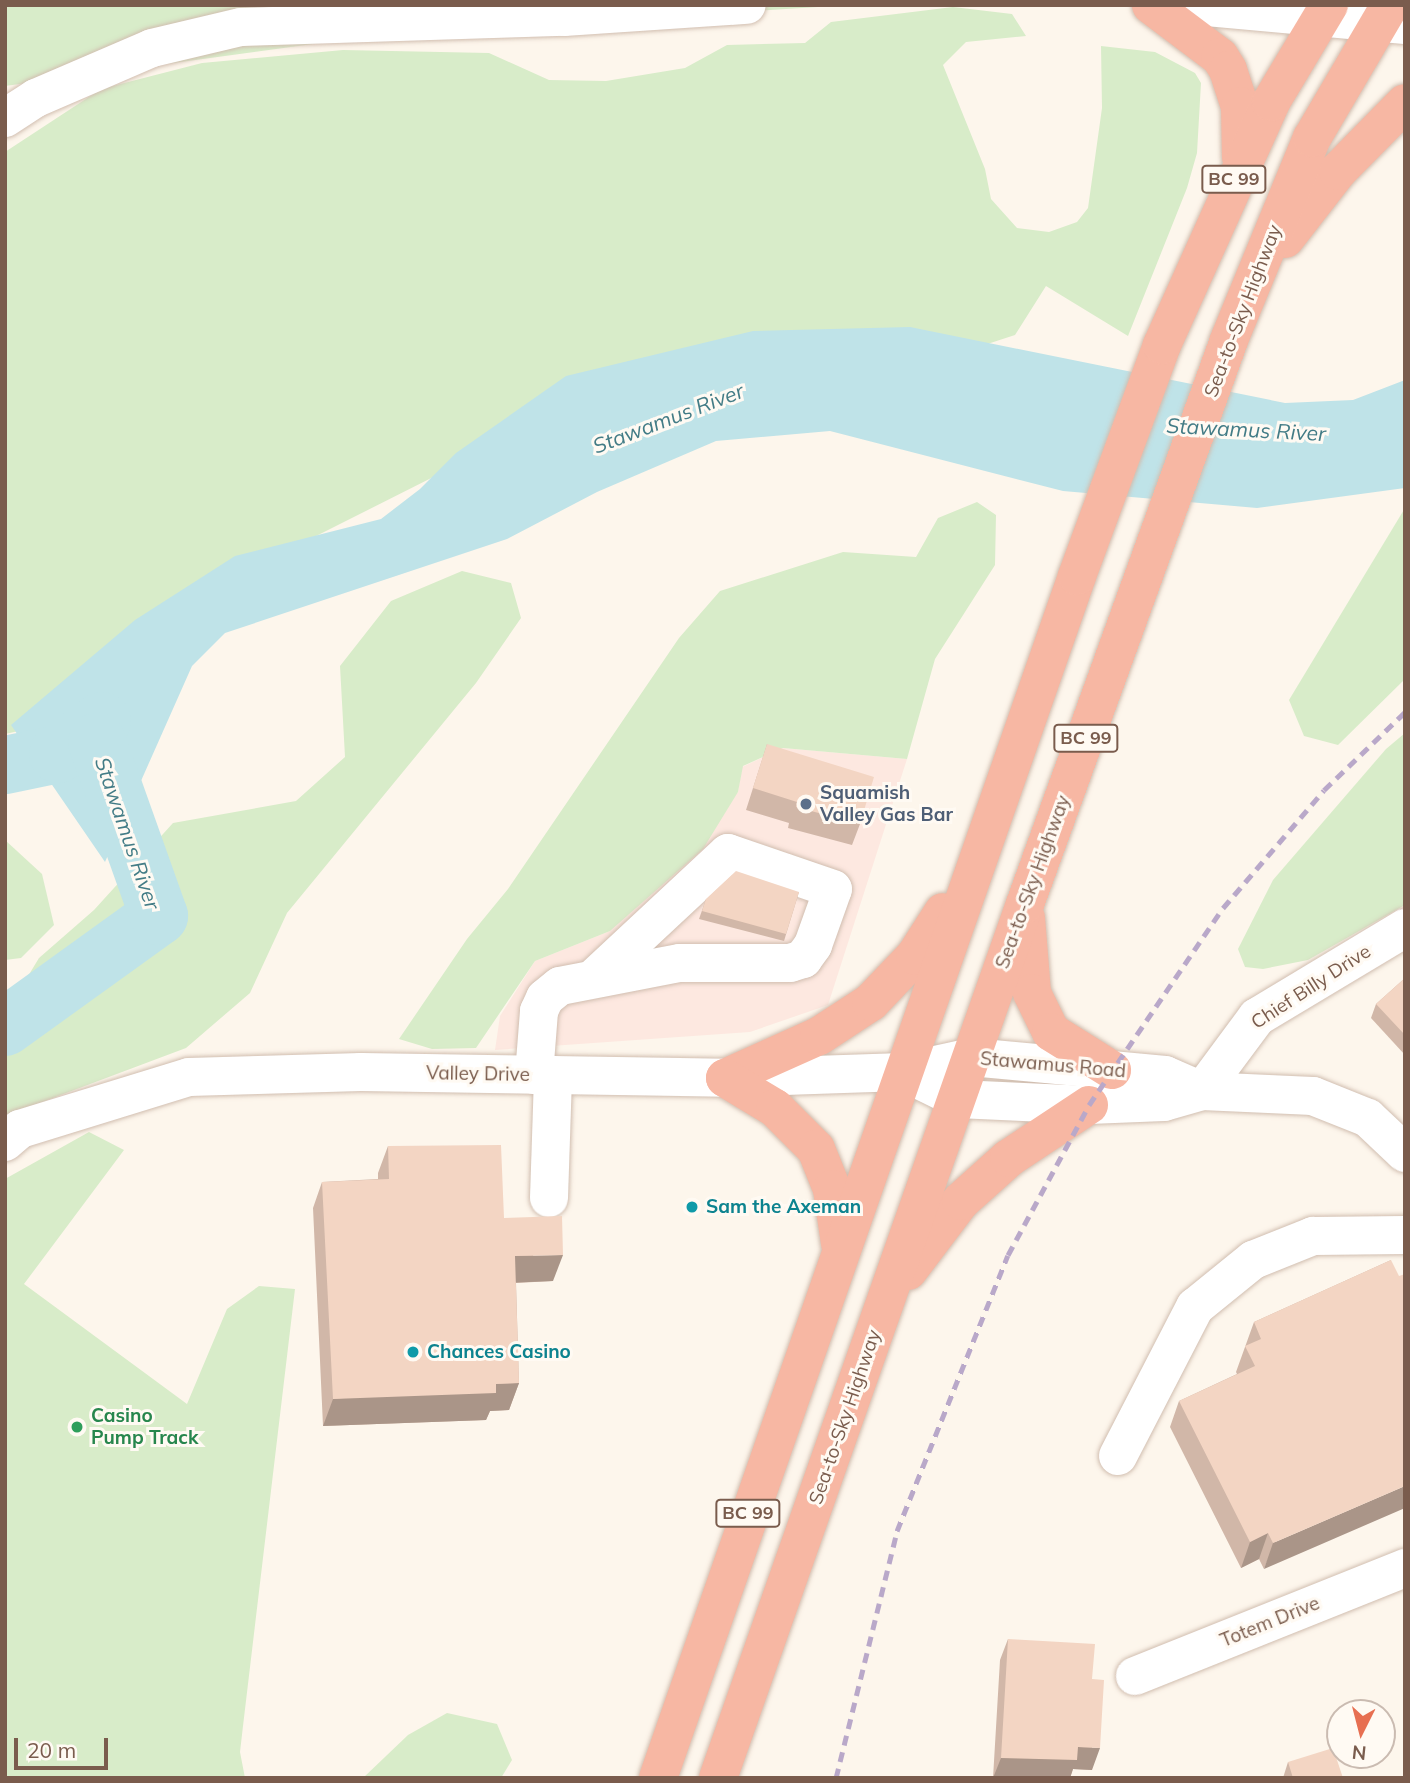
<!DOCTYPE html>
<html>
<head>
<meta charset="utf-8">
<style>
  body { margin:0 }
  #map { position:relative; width:1410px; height:1783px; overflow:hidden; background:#fdf6ec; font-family:Mulish,sans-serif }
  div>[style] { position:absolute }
  .commercial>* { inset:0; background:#fde8e0 }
  .green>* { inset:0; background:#d8ecc9 }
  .water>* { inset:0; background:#bfe3e8 }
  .river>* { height:58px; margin:-29px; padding:0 29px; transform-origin:29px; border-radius:29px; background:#bfe3e8 }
  .roads { filter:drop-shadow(0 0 2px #d1beb0) drop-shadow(0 0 2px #d1beb0) }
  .minor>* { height:38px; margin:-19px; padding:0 19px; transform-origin:19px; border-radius:19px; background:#fff }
  .highway>* { height:38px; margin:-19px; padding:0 19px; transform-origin:19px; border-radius:19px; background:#f7b7a3 }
  .rail>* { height:5px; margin-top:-2.5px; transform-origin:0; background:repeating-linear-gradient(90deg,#b9a8c9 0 10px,transparent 0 17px) }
  .wall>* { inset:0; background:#d1b7a8 }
  .shaded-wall>* { inset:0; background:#aa9588 }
  .building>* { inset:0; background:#f3d5c3 }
  .dots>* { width:19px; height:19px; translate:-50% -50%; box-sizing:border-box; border:4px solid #fffaf3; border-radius:50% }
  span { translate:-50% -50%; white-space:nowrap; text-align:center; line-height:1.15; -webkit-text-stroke:6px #fffaf3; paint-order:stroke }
  .shield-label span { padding:2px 5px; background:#fffaf3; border:2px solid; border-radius:5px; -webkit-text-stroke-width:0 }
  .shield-label { font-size:18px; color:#7a5c4d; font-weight:700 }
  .street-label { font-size:19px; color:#7a5c4d }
  .service-label { font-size:19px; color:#4e5e75; font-weight:700 }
  .left { translate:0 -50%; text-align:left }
  .culture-label { font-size:19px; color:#0d838f; font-weight:700 }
  .leisure-label { font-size:19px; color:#27864d; font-weight:700 }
  .water-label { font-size:21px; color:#437c86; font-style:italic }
  .frame { position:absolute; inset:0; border:7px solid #7a5c4d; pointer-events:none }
  .north { position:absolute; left:1326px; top:1699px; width:70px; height:70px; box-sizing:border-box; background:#fffaf3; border:2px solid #cabbb1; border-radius:50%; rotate:186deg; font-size:19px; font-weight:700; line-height:28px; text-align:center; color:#7a5c4d }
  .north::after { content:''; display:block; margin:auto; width:24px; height:32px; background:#e76f51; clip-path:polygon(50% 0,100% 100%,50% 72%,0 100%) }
  .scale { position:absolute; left:14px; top:1738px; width:94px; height:32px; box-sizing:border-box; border:4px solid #7a5c4d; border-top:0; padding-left:9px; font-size:21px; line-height:24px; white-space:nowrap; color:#7a5c4d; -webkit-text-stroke:5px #fffaf3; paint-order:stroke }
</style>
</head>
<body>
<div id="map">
  <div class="commercial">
    <i style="clip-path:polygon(783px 748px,907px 759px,828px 1005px,750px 1032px,495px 1050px,500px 1016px,535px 961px,610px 931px,738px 792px,742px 767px)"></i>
  </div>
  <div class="green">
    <i style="clip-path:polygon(5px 5px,850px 5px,394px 33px,5px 86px)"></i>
    <i style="clip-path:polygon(953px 7px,1012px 14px,1026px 36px,966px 42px,943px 65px,985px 169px,991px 199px,1017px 228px,1049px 232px,1077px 222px,1088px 208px,1102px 108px,1101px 46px,1155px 52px,1195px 73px,1201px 83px,1197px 153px,1187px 188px,1128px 336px,1046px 286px,1015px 335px,972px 349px,471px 458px,213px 588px,37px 727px,5px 734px,5px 152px,101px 89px,202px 63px,343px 50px,489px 53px,549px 80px,606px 81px,685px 68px,727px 45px,805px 43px,831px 22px)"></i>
    <i style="clip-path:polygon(977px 502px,996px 515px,995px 565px,935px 659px,907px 759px,783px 748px,743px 766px,738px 792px,703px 849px,610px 931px,535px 961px,476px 1048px,432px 1049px,399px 1039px,467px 939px,508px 889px,679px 638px,720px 591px,843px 552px,916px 557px,938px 518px)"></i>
    <i style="clip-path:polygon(1405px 508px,1405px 679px,1338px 745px,1304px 736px,1289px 700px)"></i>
    <i style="clip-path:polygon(462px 571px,511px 583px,521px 618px,476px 683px,287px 913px,250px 993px,186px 1048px,5px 1116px,5px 1014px,39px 958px,94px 910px,173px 823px,296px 801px,345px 757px,340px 666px,391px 601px)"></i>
    <i style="clip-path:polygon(1405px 733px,1405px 905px,1308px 960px,1263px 969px,1245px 967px,1238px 949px,1273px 880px,1386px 749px)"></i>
    <i style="clip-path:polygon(5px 840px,42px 874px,54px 925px,21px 958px,5px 960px)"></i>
    <i style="clip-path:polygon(89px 1132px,124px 1150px,24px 1284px,187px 1404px,227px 1309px,259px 1286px,295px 1289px,243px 1726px,240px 1752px,245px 1778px,5px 1778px,5px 1179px)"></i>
    <i style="clip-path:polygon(447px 1713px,497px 1724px,512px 1760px,501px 1778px,363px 1778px,408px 1735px)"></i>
  </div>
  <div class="water">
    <i style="clip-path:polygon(910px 327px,1285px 403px,1353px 400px,1405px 380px,1405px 488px,1257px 508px,1063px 491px,830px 431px,716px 441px,597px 492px,507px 539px,225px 633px,192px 666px,105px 862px,11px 725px,135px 620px,235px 556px,381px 519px,420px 489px,456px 453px,566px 376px,753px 331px)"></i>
  </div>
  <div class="river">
    <i style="left:5px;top:765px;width:54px;rotate:-11.7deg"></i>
    <i style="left:58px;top:754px;width:55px;rotate:-36.9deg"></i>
    <i style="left:5px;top:1027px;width:190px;rotate:-35.8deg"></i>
    <i style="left:159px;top:916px;width:185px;rotate:-109.6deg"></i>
  </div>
  <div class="roads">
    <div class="minor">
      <i style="left:1185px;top:5px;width:221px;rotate:5.2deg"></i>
      <i style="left:5px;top:118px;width:37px;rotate:-33deg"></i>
      <i style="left:36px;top:98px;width:126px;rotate:-23.3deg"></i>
      <i style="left:152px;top:48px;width:91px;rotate:-13.3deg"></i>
      <i style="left:241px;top:27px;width:323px;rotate:-1.8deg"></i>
      <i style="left:564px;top:17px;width:183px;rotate:-3.8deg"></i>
      <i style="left:903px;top:1072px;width:70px;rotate:-12.4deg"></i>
      <i style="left:971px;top:1057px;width:195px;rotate:5.3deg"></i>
      <i style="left:1165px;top:1075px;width:40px;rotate:23.4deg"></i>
      <i style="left:534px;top:1075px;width:64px;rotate:-85.5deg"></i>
      <i style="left:539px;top:1011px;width:14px;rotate:-65deg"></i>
      <i style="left:545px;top:998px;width:19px;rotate:-39deg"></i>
      <i style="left:560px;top:986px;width:122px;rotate:-10.9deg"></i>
      <i style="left:680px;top:963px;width:110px"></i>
      <i style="left:790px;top:963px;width:14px;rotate:-17deg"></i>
      <i style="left:803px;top:959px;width:17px;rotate:-54deg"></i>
      <i style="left:813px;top:945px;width:59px;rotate:-70.3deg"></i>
      <i style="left:833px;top:889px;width:111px;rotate:-161.1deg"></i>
      <i style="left:728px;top:853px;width:180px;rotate:137deg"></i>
      <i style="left:1202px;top:1091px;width:92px;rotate:-53.4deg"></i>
      <i style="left:1257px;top:1017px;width:173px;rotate:-31deg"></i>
      <i style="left:5px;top:1142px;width:20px;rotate:-41deg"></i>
      <i style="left:20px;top:1129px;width:177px;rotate:-17.1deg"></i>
      <i style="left:189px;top:1077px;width:172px;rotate:-1.7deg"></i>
      <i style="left:361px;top:1072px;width:364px;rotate:0.9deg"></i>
      <i style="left:725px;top:1078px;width:178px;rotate:-1.9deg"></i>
      <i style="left:903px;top:1072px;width:61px;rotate:26.1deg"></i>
      <i style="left:958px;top:1099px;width:131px;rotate:2.6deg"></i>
      <i style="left:1089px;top:1105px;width:75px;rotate:-2.3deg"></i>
      <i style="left:1164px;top:1102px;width:40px;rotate:-16deg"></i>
      <i style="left:1202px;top:1091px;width:111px;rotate:2.6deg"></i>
      <i style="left:1313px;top:1096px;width:59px;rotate:21.8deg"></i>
      <i style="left:1368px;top:1118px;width:51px;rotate:43.4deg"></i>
      <i style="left:549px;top:1198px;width:123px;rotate:-88.1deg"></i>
      <i style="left:1118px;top:1456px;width:168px;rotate:-62.7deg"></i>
      <i style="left:1195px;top:1307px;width:75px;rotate:-39deg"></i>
      <i style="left:1253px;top:1260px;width:65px;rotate:-21.8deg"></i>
      <i style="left:1313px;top:1236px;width:92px;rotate:-0.6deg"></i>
      <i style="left:1135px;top:1676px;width:291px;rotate:-21.8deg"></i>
    </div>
    <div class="highway">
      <i style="left:1151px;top:5px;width:86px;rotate:37deg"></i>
      <i style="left:1220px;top:57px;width:15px;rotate:58deg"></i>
      <i style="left:1228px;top:70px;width:38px;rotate:72deg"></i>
      <i style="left:1240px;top:106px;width:51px;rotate:88.9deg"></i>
      <i style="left:1285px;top:239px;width:86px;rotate:-52.1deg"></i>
      <i style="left:1338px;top:171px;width:95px;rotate:-45.4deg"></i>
      <i style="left:1026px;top:918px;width:75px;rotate:85.4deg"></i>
      <i style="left:1032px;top:993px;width:43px;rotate:64deg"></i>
      <i style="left:1051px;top:1032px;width:72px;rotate:31.9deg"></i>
      <i style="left:725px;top:1078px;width:103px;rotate:-24.1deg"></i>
      <i style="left:819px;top:1036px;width:62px;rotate:-33.2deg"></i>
      <i style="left:871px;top:1002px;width:64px;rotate:-46.3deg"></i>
      <i style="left:915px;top:956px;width:52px;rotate:-57.5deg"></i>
      <i style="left:725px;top:1078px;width:58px;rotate:31deg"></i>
      <i style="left:775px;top:1108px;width:58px;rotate:45deg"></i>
      <i style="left:816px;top:1149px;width:43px;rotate:68.2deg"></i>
      <i style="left:832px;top:1189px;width:55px;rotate:81.6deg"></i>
      <i style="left:908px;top:1271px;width:88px;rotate:-52.9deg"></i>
      <i style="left:961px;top:1201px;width:64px;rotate:-41.9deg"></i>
      <i style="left:1009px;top:1158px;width:96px;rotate:-33.5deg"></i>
      <i style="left:658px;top:1778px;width:1273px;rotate:-70.78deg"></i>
      <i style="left:1077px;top:576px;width:246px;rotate:-69.8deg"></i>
      <i style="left:1162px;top:345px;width:266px;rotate:-65.8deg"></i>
      <i style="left:1271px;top:102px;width:113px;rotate:-59.1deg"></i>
      <i style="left:718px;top:1778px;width:926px;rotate:-70.65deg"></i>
      <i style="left:1025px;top:904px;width:600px;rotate:-70.11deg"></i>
      <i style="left:1229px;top:340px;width:218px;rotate:-67.7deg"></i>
      <i style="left:1312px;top:138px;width:154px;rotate:-59.6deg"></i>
    </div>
  </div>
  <div class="rail">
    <i style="left:836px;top:1778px;width:254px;rotate:-76.1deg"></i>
    <i style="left:897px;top:1531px;width:297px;rotate:-68.1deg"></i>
    <i style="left:1008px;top:1255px;width:170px;rotate:-61.6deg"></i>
    <i style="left:1089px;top:1105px;width:238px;rotate:-55.8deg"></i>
    <i style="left:1223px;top:908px;width:155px;rotate:-49.4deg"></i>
    <i style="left:1324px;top:790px;width:112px;rotate:-43.9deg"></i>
  </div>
  <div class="wall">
    <i style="clip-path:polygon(767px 744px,860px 824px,852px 845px,788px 828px,789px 823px,746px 810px)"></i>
    <i style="clip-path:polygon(799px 892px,784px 941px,699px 919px,706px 899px)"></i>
    <i style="clip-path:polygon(1405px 978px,1405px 1055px,1371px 1018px,1376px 1004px)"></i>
    <i style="clip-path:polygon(388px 1146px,504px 1218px,553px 1281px,516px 1283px,519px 1383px,509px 1410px,490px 1411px,486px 1420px,323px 1426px,313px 1208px,322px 1182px,378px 1179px,378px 1173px)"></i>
    <i style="clip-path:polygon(1391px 1260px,1264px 1569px,1259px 1559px,1241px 1568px,1170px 1427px,1179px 1401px,1237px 1374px,1236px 1372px,1254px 1322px)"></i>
    <i style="clip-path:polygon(1008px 1639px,1092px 1679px,1092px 1770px,1073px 1769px,1070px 1778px,993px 1778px,1000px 1660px)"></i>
    <i style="clip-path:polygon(1288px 1762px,1343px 1778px,1283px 1778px)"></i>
  </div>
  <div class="shaded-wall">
    <i style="clip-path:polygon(563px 1255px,553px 1281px,505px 1283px,515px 1256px)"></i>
    <i style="clip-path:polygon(519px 1383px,509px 1410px,490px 1411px,486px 1420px,323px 1426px,333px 1399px,496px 1384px)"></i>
    <i style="clip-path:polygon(1405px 1486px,1405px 1508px,1264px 1569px,1273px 1543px)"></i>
    <i style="clip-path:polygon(1268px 1533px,1259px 1559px,1241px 1568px,1250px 1542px)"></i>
    <i style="clip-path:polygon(1078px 1747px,1100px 1748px,1092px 1770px,1073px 1769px,1070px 1778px,993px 1778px,1001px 1758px)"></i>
  </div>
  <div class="building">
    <i style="clip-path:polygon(767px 744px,874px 777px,860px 824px,796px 807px,797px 802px,753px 788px)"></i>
    <i style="clip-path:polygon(736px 871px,799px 892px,786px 934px,702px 911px,706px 899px)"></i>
    <i style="clip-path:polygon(1405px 978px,1405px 1035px,1376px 1004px)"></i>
    <i style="clip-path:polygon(501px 1145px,504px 1218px,562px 1216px,563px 1255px,515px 1256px,519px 1383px,496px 1384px,496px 1393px,333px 1399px,322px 1182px,389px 1179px,388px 1146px)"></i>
    <i style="clip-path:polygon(1391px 1260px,1399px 1276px,1405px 1274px,1405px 1486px,1273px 1543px,1268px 1533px,1250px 1542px,1179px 1401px,1255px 1366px,1245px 1346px,1261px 1339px,1254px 1322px)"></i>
    <i style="clip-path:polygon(1008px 1639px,1095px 1644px,1092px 1679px,1104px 1680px,1100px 1748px,1078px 1747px,1077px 1760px,1001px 1758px)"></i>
    <i style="clip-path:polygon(1333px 1748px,1343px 1778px,1293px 1778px,1288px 1762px)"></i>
  </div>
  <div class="dots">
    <i style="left:806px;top:804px;background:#5c6f8a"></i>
    <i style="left:692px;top:1207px;background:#0f9aa8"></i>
    <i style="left:413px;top:1352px;background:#0f9aa8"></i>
    <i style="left:77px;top:1427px;background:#2e9e5b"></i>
  </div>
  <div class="shield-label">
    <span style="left:1234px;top:179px">BC 99</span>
    <span style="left:1086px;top:738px">BC 99</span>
    <span style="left:748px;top:1513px">BC 99</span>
  </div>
  <div class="street-label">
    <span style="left:1243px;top:311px;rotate:-69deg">Sea-to-Sky Highway</span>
    <span style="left:1033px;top:882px;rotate:-70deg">Sea-to-Sky Highway</span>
    <span style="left:1311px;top:987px;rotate:-33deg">Chief Billy Drive</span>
    <span style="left:1053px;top:1065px;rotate:5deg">Stawamus Road</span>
    <span style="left:478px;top:1074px;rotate:1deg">Valley Drive</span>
    <span style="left:845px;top:1417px;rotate:-71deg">Sea-to-Sky Highway</span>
    <span style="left:1270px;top:1622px;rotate:-22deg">Totem Drive</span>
  </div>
  <div class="service-label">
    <span class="left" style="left:820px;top:804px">Squamish<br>Valley Gas Bar</span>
  </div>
  <div class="culture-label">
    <span class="left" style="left:706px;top:1207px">Sam the Axeman</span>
    <span class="left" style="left:427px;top:1352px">Chances Casino</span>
  </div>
  <div class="leisure-label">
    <span class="left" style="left:91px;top:1427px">Casino<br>Pump Track</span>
  </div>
  <div class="water-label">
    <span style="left:668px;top:418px;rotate:-21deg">Stawamus River</span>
    <span style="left:1246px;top:429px;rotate:3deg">Stawamus River</span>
    <span style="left:128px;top:833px;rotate:71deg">Stawamus River</span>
  </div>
  <div class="frame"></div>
  <div class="north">N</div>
  <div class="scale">20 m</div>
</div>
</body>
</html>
